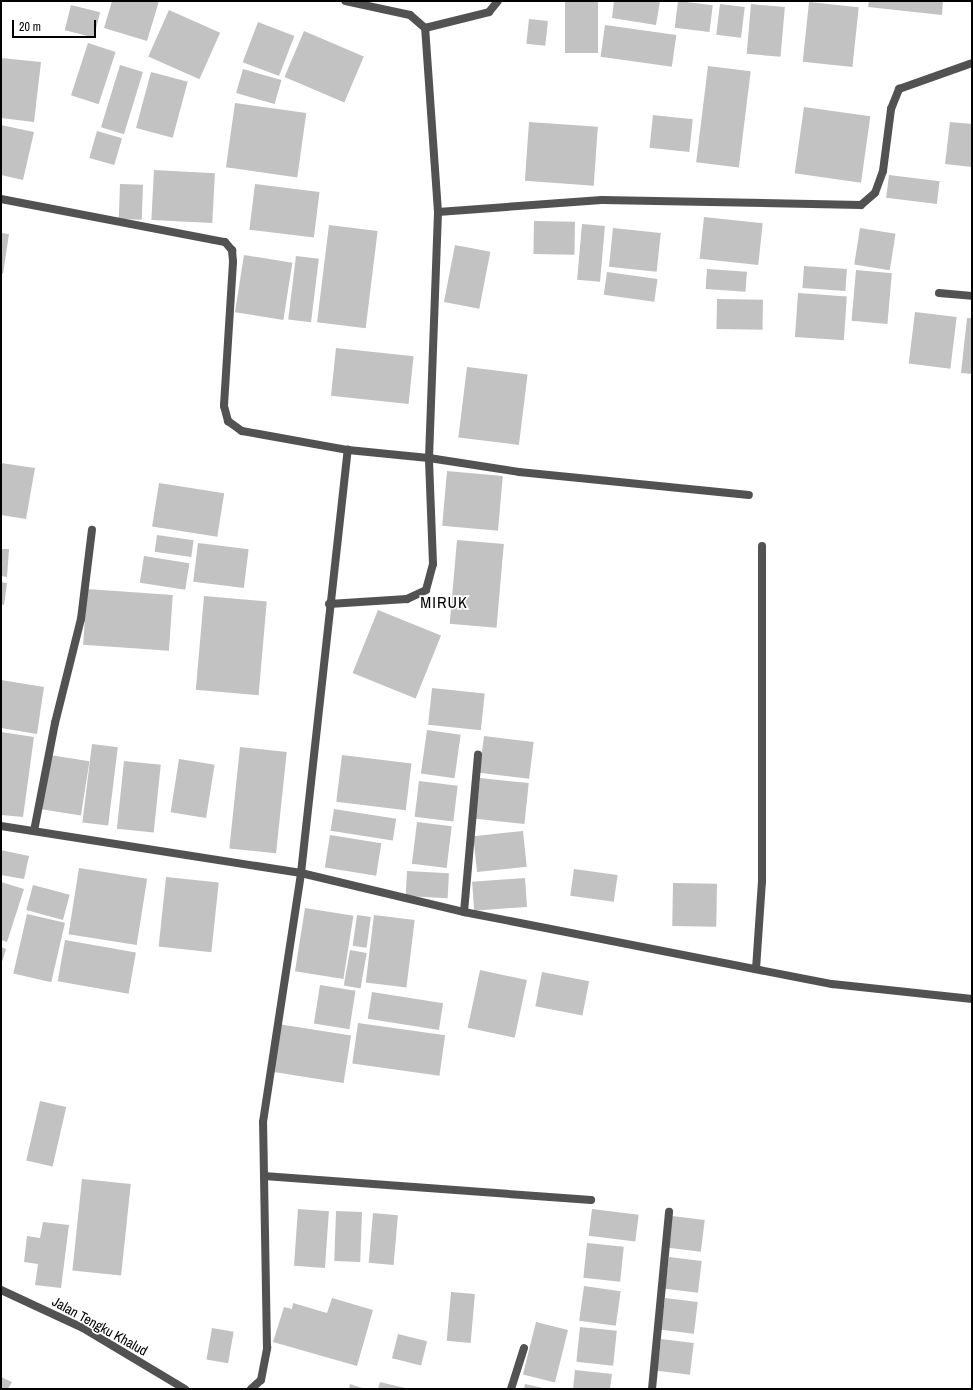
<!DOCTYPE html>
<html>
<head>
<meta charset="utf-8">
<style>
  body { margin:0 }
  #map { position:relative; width:973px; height:1390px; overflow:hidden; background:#fff; font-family:"Archivo Narrow",sans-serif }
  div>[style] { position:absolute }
  .building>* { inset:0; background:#c2c2c2; transform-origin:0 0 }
  .minor>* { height:8px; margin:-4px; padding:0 4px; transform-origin:4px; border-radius:4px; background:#525252 }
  span { translate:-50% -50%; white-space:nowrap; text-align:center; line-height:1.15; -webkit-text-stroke:3.5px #fff; paint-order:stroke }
  .street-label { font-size:14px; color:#000 }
  .quarter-label { font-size:16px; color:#000; letter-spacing:1px }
  .frame { position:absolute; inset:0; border:2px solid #000; pointer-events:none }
  .scale { position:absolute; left:12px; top:20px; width:84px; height:18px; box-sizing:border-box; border:2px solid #000; border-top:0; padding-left:5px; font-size:12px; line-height:14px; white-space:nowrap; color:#000; -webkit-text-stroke:3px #fff; paint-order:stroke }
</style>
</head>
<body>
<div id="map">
  <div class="building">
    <i style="clip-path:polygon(112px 1px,159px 1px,147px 41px,104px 28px)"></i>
    <i style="left:565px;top:1px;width:33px;height:52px"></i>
    <i style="clip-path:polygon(614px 1px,660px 1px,656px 25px,612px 18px)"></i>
    <i style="left:678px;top:1px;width:35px;height:27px;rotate:7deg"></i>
    <i style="clip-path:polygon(869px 1px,943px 1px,942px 15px,868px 7px)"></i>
    <i style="left:809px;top:2px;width:50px;height:60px;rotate:6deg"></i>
    <i style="left:720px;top:4px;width:25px;height:31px;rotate:7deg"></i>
    <i style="left:751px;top:4px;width:34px;height:50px;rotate:5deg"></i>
    <i style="left:71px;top:5px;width:30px;height:26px;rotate:14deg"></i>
    <i style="left:169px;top:10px;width:56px;height:51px;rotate:24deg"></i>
    <i style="left:529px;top:19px;width:19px;height:25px;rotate:6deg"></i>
    <i style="left:258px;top:22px;width:39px;height:43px;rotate:21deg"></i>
    <i style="left:605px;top:25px;width:72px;height:32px;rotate:8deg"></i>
    <i style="left:304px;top:31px;width:65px;height:50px;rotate:23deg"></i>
    <i style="left:88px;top:43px;width:29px;height:55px;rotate:18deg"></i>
    <i style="clip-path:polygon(1px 58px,41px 62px,34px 122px,1px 118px)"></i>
    <i style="left:120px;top:65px;width:24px;height:65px;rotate:17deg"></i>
    <i style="left:708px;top:66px;width:43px;height:97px;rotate:7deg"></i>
    <i style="left:243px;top:69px;width:40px;height:25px;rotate:16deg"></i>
    <i style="left:151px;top:72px;width:38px;height:58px;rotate:15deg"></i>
    <i style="left:235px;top:103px;width:72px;height:65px;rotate:8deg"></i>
    <i style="left:804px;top:107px;width:67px;height:67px;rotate:8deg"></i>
    <i style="left:653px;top:115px;width:40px;height:33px;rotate:6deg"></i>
    <i style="left:529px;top:122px;width:69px;height:59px;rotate:4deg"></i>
    <i style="clip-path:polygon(950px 122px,972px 124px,972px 167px,945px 164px)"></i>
    <i style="clip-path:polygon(1px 125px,34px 132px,23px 180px,1px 175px)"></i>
    <i style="left:97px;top:131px;width:26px;height:28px;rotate:16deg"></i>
    <i style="left:154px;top:170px;width:61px;height:50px;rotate:3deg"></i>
    <i style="left:889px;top:175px;width:51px;height:23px;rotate:7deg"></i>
    <i style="left:120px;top:184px;width:23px;height:35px;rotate:2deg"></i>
    <i style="left:255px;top:184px;width:65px;height:46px;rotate:7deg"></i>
    <i style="left:704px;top:217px;width:59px;height:42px;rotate:6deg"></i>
    <i style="left:534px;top:221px;width:41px;height:33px;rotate:1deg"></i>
    <i style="left:582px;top:224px;width:23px;height:56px;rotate:5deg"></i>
    <i style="left:329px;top:225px;width:49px;height:98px;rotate:7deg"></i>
    <i style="left:613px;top:228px;width:48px;height:39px;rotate:6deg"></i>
    <i style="left:860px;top:228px;width:36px;height:37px;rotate:9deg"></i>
    <i style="clip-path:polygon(1px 233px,9px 234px,3px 274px,1px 273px)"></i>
    <i style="left:455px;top:245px;width:36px;height:58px;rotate:11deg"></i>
    <i style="left:244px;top:255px;width:49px;height:58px;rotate:9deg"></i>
    <i style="left:296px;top:256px;width:23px;height:64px;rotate:7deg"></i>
    <i style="left:804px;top:266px;width:43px;height:22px;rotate:4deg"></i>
    <i style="left:707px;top:269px;width:40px;height:20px;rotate:4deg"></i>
    <i style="left:856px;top:270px;width:36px;height:51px;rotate:5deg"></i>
    <i style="left:607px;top:272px;width:51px;height:23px;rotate:8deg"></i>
    <i style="left:798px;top:293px;width:49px;height:44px;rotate:4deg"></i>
    <i style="left:717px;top:299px;width:46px;height:30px;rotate:1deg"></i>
    <i style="left:915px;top:312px;width:42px;height:52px;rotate:7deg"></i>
    <i style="clip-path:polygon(967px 318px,972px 318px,972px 374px,961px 373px)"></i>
    <i style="left:336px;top:348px;width:78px;height:48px;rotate:6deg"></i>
    <i style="left:467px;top:367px;width:61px;height:71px;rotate:7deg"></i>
    <i style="clip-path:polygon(1px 463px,35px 468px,26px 519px,1px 515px)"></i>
    <i style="left:447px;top:471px;width:56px;height:55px;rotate:5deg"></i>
    <i style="left:159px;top:483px;width:66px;height:44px;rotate:9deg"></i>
    <i style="left:157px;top:535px;width:37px;height:17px;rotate:8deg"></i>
    <i style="left:457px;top:540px;width:47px;height:84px;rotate:5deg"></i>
    <i style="left:198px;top:543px;width:51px;height:39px;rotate:7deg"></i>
    <i style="clip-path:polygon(1px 549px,9px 549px,7px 577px,1px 576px)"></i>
    <i style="left:144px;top:556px;width:46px;height:27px;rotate:9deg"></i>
    <i style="clip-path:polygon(1px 582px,7px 583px,4px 605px,1px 604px)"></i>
    <i style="left:87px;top:589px;width:86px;height:56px;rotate:4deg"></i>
    <i style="left:204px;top:596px;width:63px;height:94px;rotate:5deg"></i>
    <i style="left:378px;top:610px;width:68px;height:68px;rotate:22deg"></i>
    <i style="clip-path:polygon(1px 680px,44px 687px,37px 734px,1px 728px)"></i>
    <i style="left:432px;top:688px;width:53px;height:37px;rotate:6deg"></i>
    <i style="left:427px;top:730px;width:34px;height:44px;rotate:8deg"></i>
    <i style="clip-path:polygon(1px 732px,34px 737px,23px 817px,1px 815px)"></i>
    <i style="left:484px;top:736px;width:50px;height:37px;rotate:7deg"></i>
    <i style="left:92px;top:744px;width:26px;height:79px;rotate:7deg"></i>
    <i style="left:240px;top:747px;width:47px;height:102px;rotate:6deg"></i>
    <i style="left:50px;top:755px;width:40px;height:55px;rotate:9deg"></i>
    <i style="left:342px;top:755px;width:70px;height:47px;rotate:7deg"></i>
    <i style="left:179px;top:759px;width:36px;height:54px;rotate:9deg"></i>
    <i style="left:124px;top:761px;width:37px;height:68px;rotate:6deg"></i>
    <i style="left:480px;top:778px;width:49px;height:41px;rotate:6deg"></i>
    <i style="left:419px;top:781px;width:39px;height:36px;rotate:7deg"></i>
    <i style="left:334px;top:809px;width:63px;height:22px;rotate:9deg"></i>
    <i style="left:417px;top:822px;width:35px;height:42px;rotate:7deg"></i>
    <i style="left:523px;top:831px;width:36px;height:50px;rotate:84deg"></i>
    <i style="left:330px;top:835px;width:52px;height:33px;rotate:9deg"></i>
    <i style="clip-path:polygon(1px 850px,29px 856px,24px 879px,1px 875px)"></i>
    <i style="left:79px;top:868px;width:69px;height:67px;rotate:9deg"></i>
    <i style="left:574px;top:869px;width:44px;height:27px;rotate:8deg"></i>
    <i style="left:407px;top:871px;width:42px;height:25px;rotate:3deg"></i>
    <i style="left:166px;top:877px;width:53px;height:70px;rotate:6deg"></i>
    <i style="left:525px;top:878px;width:29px;height:53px;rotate:86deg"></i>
    <i style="clip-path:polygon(1px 882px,24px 889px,7px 942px,1px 940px)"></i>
    <i style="left:673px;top:883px;width:44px;height:43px;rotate:1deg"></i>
    <i style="left:33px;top:885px;width:38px;height:26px;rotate:15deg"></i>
    <i style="left:305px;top:908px;width:49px;height:64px;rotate:9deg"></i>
    <i style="left:27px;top:914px;width:39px;height:61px;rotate:13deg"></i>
    <i style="left:357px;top:915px;width:14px;height:31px;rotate:8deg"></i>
    <i style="left:374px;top:915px;width:41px;height:68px;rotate:7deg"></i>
    <i style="left:65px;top:940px;width:72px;height:42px;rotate:10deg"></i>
    <i style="clip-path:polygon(1px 947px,6px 949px,1px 965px)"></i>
    <i style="left:350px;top:950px;width:17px;height:36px;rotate:10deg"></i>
    <i style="left:480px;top:970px;width:48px;height:59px;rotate:12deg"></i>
    <i style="left:542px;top:972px;width:48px;height:35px;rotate:11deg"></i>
    <i style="left:320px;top:985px;width:36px;height:39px;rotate:9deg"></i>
    <i style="left:372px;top:992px;width:72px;height:27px;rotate:9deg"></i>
    <i style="left:358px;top:1023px;width:88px;height:41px;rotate:8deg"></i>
    <i style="left:278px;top:1024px;width:74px;height:48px;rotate:9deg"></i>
    <i style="left:40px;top:1101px;width:27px;height:61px;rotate:13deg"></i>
    <i style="left:82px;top:1179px;width:49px;height:92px;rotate:6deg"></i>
    <i style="left:298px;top:1209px;width:31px;height:57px;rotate:4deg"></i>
    <i style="left:592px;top:1209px;width:47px;height:27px;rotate:7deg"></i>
    <i style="left:336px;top:1211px;width:26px;height:50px;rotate:2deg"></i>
    <i style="left:373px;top:1213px;width:25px;height:50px;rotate:5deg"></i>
    <i style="left:672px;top:1216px;width:33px;height:32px;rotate:7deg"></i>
    <i style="clip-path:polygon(43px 1222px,69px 1225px,61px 1288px,35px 1285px,38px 1264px,24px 1262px,27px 1236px,40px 1238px)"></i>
    <i style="left:587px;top:1243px;width:37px;height:35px;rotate:6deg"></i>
    <i style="left:669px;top:1257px;width:33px;height:32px;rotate:7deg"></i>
    <i style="left:584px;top:1286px;width:37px;height:35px;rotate:8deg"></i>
    <i style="left:451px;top:1292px;width:24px;height:49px;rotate:5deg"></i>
    <i style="clip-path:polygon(332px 1298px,373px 1310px,357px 1366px,273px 1342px,284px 1307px,292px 1309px,293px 1303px,327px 1313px)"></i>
    <i style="left:665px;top:1298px;width:33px;height:32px;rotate:7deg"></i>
    <i style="left:536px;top:1322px;width:33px;height:54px;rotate:14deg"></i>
    <i style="left:580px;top:1327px;width:37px;height:35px;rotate:6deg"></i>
    <i style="left:212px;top:1328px;width:22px;height:32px;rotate:10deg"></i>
    <i style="left:398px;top:1334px;width:30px;height:25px;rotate:14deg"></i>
    <i style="left:661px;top:1339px;width:33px;height:32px;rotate:7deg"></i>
    <i style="clip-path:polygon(575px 1370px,612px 1374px,610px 1389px,573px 1389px)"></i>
    <i style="clip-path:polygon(1px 1377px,12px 1382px,8px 1389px,1px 1389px)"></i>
    <i style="clip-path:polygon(380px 1382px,405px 1388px,405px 1389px,378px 1389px)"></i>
    <i style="clip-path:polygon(350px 1384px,365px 1389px,349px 1389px)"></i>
    <i style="clip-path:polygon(525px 1384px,543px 1388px,543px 1389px,524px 1389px)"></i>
  </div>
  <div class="minor">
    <i style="left:425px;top:28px;width:66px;rotate:-14deg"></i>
    <i style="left:489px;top:12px;width:14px;rotate:-51deg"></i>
    <i style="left:1px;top:199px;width:228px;rotate:10.9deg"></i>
    <i style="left:225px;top:242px;width:11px;rotate:49deg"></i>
    <i style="left:232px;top:250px;width:12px;rotate:85deg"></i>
    <i style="left:233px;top:262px;width:144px;rotate:93.6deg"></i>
    <i style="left:224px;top:406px;width:16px;rotate:75deg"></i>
    <i style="left:228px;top:421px;width:17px;rotate:36deg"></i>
    <i style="left:242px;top:431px;width:108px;rotate:10.2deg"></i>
    <i style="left:438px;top:212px;width:164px;rotate:-4.2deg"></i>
    <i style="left:602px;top:200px;width:259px;rotate:1.1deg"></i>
    <i style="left:861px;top:205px;width:18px;rotate:-41deg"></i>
    <i style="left:875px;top:193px;width:23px;rotate:-70deg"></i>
    <i style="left:883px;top:171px;width:63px;rotate:-82.6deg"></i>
    <i style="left:891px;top:109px;width:22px;rotate:-68deg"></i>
    <i style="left:899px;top:89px;width:77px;rotate:-19.6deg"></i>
    <i style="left:939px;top:293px;width:33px;rotate:5deg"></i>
    <i style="left:329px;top:604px;width:78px;rotate:-3.7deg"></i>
    <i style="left:407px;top:599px;width:21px;rotate:-25deg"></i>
    <i style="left:426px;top:590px;width:27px;rotate:-75deg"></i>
    <i style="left:433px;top:564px;width:106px;rotate:-92.2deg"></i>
    <i style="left:429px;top:458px;width:91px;rotate:8.8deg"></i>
    <i style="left:519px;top:472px;width:231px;rotate:5.7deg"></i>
    <i style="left:1px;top:826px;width:304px;rotate:8.9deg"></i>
    <i style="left:301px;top:873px;width:168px;rotate:13.5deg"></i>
    <i style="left:464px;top:912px;width:375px;rotate:11.1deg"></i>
    <i style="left:832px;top:984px;width:141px;rotate:6.1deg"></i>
    <i style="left:34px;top:831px;width:110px;rotate:-79deg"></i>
    <i style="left:55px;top:723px;width:107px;rotate:-76deg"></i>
    <i style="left:81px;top:619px;width:90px;rotate:-83deg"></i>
    <i style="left:464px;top:912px;width:158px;rotate:-84.9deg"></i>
    <i style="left:756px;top:969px;width:87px;rotate:-86.1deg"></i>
    <i style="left:762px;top:882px;width:336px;rotate:-90deg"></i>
    <i style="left:264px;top:1176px;width:328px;rotate:4.2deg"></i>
    <i style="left:1px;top:1290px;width:90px;rotate:24.9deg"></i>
    <i style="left:83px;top:1328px;width:119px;rotate:30.9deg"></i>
    <i style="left:251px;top:1389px;width:13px;rotate:-42deg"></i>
    <i style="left:261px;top:1380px;width:33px;rotate:-79deg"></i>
    <i style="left:267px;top:1348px;width:226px;rotate:-91deg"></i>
    <i style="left:263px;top:1122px;width:252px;rotate:-81.3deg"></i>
    <i style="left:301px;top:873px;width:426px;rotate:-83.7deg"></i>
    <i style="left:348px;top:450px;width:81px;rotate:5.6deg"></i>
    <i style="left:429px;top:458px;width:246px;rotate:-87.9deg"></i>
    <i style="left:438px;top:212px;width:184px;rotate:-94deg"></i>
    <i style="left:425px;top:28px;width:20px;rotate:-139deg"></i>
    <i style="left:410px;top:15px;width:66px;rotate:-167.8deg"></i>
    <i style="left:511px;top:1389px;width:43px;rotate:-72.4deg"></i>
    <i style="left:652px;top:1389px;width:178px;rotate:-84.5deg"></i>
  </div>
  <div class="street-label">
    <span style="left:100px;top:1326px;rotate:29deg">Jalan Tengku Khalud</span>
  </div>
  <div class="quarter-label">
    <span style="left:444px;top:602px">MIRUK</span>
  </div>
  <div class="frame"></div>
  <div class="scale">20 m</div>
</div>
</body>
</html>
